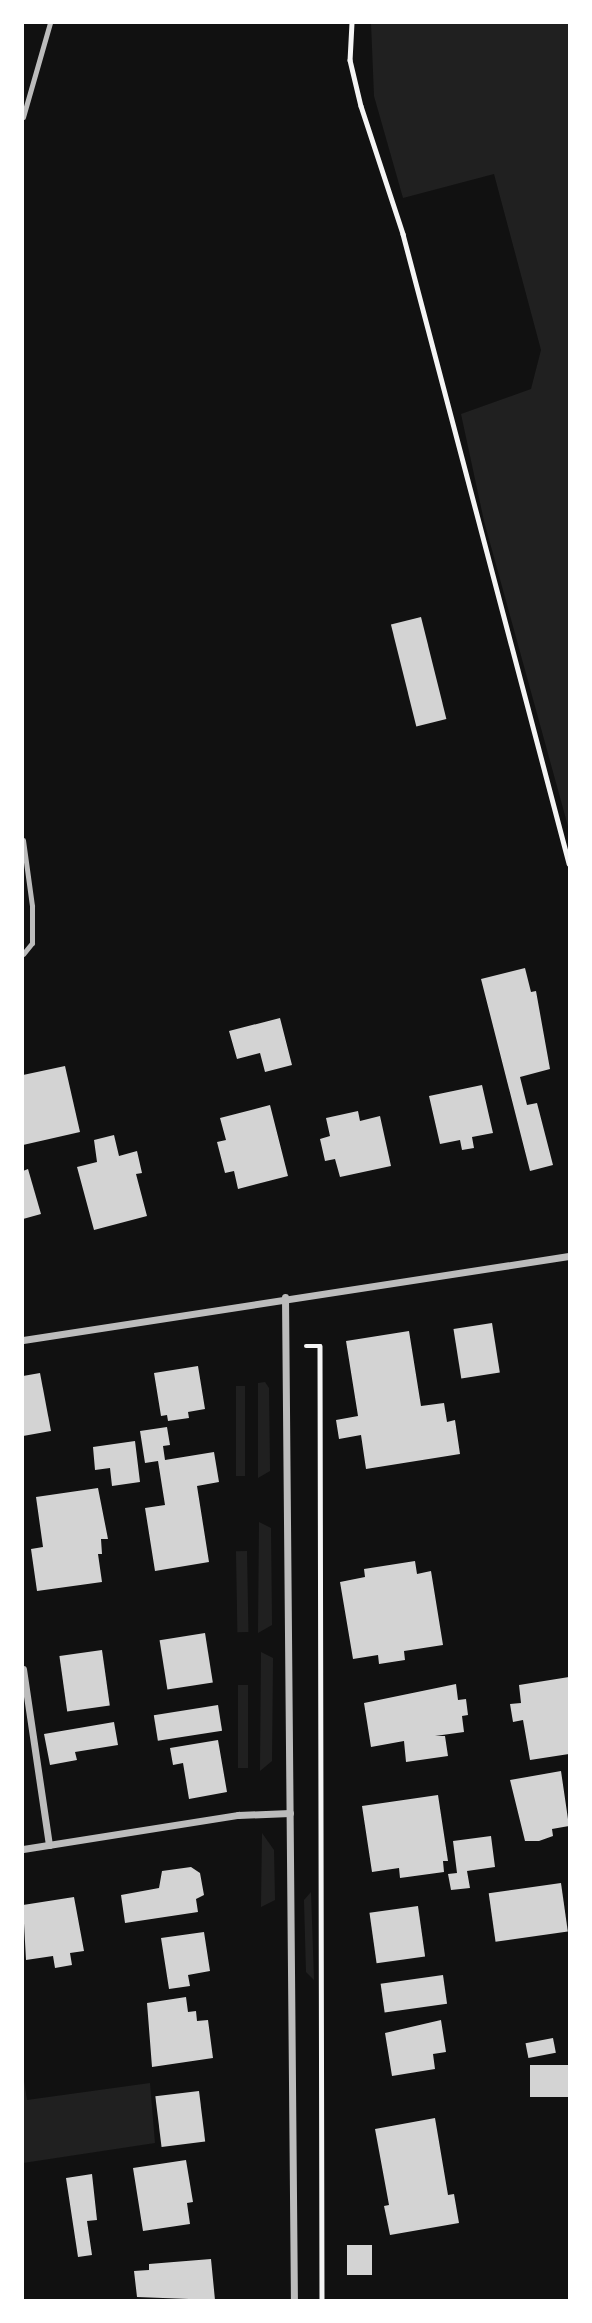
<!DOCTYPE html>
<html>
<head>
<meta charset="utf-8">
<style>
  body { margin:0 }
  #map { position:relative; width:592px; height:2323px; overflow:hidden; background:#111; font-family:Commissioner,sans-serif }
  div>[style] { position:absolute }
  .green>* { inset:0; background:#202020; transform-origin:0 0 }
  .building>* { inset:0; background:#d3d3d3; transform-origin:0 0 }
  .path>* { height:4.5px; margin:-2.25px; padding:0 2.25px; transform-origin:2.25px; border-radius:2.25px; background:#f5f5f5 }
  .service>* { height:5px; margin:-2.5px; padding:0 2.5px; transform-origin:2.5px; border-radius:2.5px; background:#bcbcbc }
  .minor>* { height:7px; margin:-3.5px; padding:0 3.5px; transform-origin:3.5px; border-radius:3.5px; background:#bcbcbc }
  span { translate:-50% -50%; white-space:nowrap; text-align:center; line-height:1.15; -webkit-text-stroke:7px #fff; paint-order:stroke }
  .frame { position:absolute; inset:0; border:24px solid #fff; pointer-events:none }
</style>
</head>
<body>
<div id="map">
  <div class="green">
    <i style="clip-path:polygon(371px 23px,569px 23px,569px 830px,484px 521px,461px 414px,531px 389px,541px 350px,494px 174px,403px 198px,374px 96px)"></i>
    <i style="clip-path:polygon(265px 1382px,269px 1388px,270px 1471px,258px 1478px,258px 1383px)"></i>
    <i style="left:245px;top:1386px;width:90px;height:9px;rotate:90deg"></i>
    <i style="clip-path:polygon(259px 1522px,271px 1528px,272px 1625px,258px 1633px)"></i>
    <i style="left:247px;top:1551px;width:81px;height:11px;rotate:89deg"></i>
    <i style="clip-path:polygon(261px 1652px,273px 1658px,272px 1761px,260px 1771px)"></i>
    <i style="left:248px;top:1685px;width:83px;height:10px;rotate:90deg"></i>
    <i style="clip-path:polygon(262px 1833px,274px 1850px,275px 1900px,261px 1907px)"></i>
    <i style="clip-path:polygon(311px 1892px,314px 1980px,306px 1972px,304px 1900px)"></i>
    <i style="clip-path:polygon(23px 2074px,27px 2100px,150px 2083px,155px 2143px,23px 2163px)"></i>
  </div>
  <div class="building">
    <i style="left:421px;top:617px;width:105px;height:31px;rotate:76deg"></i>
    <i style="clip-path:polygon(525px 968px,531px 992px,536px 991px,550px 1069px,520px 1077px,527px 1105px,537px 1103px,553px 1165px,530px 1171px,481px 979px)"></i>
    <i style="clip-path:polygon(280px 1018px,292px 1065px,265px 1072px,260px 1053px,237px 1059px,229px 1031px)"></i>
    <i style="clip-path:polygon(65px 1066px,80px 1132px,23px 1145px,23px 1075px)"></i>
    <i style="clip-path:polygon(482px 1085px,493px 1133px,472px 1137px,474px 1148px,462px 1150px,460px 1140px,440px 1144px,429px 1096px)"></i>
    <i style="clip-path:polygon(270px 1105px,288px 1176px,238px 1189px,234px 1171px,225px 1173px,217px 1142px,226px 1140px,220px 1118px)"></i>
    <i style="clip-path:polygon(358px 1111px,360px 1121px,380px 1116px,391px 1166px,340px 1177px,335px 1159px,325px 1161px,320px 1139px,330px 1136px,326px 1118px)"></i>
    <i style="clip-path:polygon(114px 1135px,119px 1156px,137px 1151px,142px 1173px,136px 1174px,147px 1216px,94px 1230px,77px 1167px,97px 1162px,94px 1140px)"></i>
    <i style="clip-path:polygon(28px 1169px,41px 1214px,23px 1219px,23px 1171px)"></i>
    <i style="left:492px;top:1323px;width:50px;height:39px;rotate:81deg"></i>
    <i style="clip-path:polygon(409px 1331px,421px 1406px,444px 1403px,447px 1422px,455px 1420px,460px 1454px,366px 1469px,361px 1435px,339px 1439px,336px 1420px,358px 1416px,346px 1341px)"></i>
    <i style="clip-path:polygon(198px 1366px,205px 1409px,188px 1412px,189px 1418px,168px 1421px,167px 1415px,161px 1416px,154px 1373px)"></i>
    <i style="clip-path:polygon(40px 1373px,51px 1431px,23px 1436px,23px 1376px)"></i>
    <i style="clip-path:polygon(167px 1427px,170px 1445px,163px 1446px,165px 1460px,214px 1452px,219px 1482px,197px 1486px,209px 1562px,155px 1571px,145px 1508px,165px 1505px,158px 1461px,145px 1463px,140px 1431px)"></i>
    <i style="clip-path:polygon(135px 1441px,140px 1482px,112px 1486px,110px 1468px,95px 1470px,93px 1447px)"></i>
    <i style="clip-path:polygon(98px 1488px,108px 1539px,101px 1539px,102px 1554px,98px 1554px,102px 1582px,37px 1591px,31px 1549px,43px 1547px,36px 1497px)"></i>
    <i style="clip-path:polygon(415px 1561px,417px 1574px,431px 1571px,443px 1645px,404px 1651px,405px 1660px,379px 1664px,378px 1655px,353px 1659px,340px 1582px,365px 1577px,364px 1569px)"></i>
    <i style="left:205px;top:1633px;width:50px;height:46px;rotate:81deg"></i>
    <i style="left:102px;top:1650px;width:56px;height:43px;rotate:82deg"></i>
    <i style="clip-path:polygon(569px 1677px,569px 1754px,530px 1760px,523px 1720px,513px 1722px,510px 1704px,521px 1703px,519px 1685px)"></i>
    <i style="clip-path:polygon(456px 1684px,458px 1700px,466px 1699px,468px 1715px,462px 1716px,464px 1732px,435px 1736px,445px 1736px,448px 1756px,406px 1762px,404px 1741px,371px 1747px,364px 1703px)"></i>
    <i style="left:218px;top:1705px;width:26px;height:65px;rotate:81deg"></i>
    <i style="clip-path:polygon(114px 1722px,118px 1745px,75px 1752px,77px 1760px,50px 1765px,44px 1734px)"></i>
    <i style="clip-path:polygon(218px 1740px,227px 1792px,189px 1799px,183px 1763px,173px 1765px,170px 1748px)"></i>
    <i style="clip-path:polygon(561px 1771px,569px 1826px,552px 1829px,553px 1836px,539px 1841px,525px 1841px,510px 1780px)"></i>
    <i style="clip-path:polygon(438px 1795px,448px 1861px,443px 1861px,444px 1872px,400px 1878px,399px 1868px,372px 1872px,362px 1806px)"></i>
    <i style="clip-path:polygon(491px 1836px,495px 1867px,467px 1871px,470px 1888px,451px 1890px,448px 1874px,457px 1873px,453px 1841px)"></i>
    <i style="clip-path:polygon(191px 1867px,200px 1873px,204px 1895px,196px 1899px,198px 1912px,125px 1923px,121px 1895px,159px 1888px,162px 1871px)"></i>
    <i style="left:561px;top:1883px;width:49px;height:73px;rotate:82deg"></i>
    <i style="clip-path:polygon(74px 1897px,84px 1951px,70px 1953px,72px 1965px,55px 1968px,53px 1956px,26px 1960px,23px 1905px)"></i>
    <i style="left:418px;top:1906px;width:51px;height:49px;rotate:82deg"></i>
    <i style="clip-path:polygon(204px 1932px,210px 1971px,188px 1975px,190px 1986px,169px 1989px,161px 1938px)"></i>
    <i style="left:443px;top:1975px;width:29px;height:63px;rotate:82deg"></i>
    <i style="clip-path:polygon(186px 1997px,188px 2012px,196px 2011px,197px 2021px,208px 2020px,213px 2058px,152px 2067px,147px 2003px)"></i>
    <i style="clip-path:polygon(441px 2020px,446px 2052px,433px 2054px,435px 2069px,392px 2076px,385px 2033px)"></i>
    <i style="left:553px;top:2038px;width:15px;height:28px;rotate:79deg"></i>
    <i style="left:569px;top:2065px;width:32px;height:39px;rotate:90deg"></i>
    <i style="left:199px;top:2091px;width:51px;height:44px;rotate:83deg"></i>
    <i style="clip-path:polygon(435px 2118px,448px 2195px,454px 2194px,459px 2223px,390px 2235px,384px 2206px,389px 2205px,375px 2129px)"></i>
    <i style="clip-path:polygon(186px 2160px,193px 2202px,187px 2203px,190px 2224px,143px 2231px,133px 2168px)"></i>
    <i style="clip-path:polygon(92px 2174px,97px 2220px,87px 2221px,92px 2255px,78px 2257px,66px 2178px)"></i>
    <i style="left:347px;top:2245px;width:25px;height:30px"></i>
    <i style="clip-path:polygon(211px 2259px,215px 2300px,137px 2297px,134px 2271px,149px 2270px,149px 2264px)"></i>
  </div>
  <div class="path">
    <i style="left:352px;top:23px;width:37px;rotate:93deg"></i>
    <i style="left:350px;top:60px;width:47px;rotate:76.6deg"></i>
    <i style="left:361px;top:106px;width:135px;rotate:71.8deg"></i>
    <i style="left:403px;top:234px;width:651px;rotate:75.22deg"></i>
    <i style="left:306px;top:1346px;width:14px"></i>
    <i style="left:320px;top:1346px;width:954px;rotate:89.88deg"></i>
  </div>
  <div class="service">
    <i style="left:23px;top:117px;width:98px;rotate:-74deg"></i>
    <i style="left:23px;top:840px;width:67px;rotate:82.2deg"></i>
    <i style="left:32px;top:906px;width:37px;rotate:90deg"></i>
    <i style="left:32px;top:943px;width:14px;rotate:129deg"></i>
  </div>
  <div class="minor">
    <i style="left:285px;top:1297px;width:1003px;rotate:89.49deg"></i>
    <i style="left:23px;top:1340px;width:552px;rotate:-8.75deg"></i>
    <i style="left:23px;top:1669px;width:178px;rotate:81.6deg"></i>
    <i style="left:23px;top:1849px;width:218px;rotate:-9deg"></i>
    <i style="left:238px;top:1815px;width:52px;rotate:-2.2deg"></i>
  </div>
  <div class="frame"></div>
</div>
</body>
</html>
